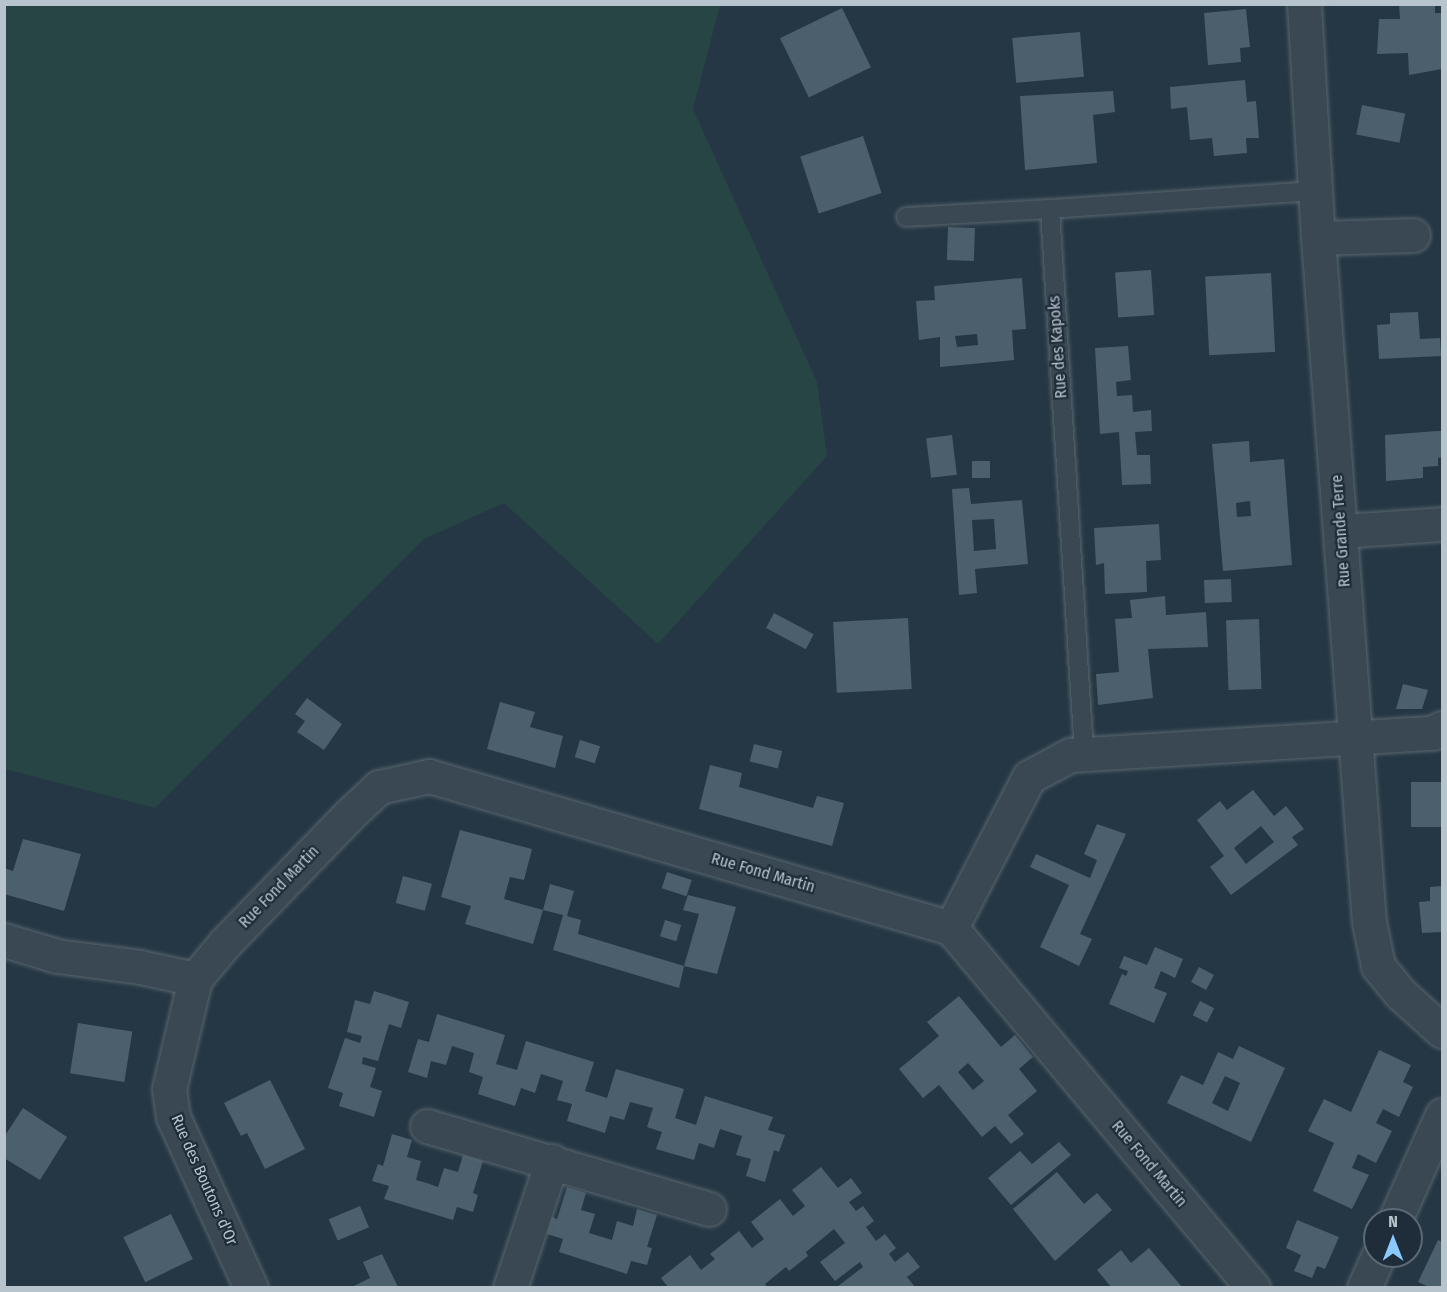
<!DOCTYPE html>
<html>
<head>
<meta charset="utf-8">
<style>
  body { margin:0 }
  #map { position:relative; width:1447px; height:1292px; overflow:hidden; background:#253744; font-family:"Fira Sans Condensed",sans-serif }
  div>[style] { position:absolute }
  .green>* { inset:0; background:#274544 }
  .building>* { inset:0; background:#4b5f6c; transform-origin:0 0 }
  .roads { filter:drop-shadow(0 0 2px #586670) drop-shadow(0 0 2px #586670) }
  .lane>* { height:18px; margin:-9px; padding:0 9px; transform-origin:9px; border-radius:9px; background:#3a4853 }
  .street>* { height:33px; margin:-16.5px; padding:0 16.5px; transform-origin:16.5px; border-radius:16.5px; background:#3a4853 }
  span { translate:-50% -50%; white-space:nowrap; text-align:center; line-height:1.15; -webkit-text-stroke:4.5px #1e2d39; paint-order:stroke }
  .street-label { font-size:16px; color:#b7c3cd }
  .frame { position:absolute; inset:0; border:6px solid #b7c3cd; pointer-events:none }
  .north { position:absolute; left:1363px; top:1208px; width:60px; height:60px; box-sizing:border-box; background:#1e2d39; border:2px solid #5b6974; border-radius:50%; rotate:0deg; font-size:16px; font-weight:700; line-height:24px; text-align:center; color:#b7c3cd }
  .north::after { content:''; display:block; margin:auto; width:21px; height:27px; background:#8bc8fe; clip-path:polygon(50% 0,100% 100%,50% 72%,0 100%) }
</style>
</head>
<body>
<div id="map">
  <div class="green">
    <i style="clip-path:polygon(4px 5px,720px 5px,693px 109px,817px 382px,827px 456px,658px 644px,504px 503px,424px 539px,155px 808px,5px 769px)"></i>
  </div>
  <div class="building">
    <i style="clip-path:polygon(1399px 4px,1435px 4px,1435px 13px,1442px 13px,1442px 69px,1409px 75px,1408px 53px,1377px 54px,1379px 19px,1400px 19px)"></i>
    <i style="left:842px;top:8px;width:66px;height:69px;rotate:64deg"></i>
    <i style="clip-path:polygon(1246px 9px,1250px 47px,1240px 48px,1241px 62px,1208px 65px,1204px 13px)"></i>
    <i style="left:1080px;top:32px;width:45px;height:68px;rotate:85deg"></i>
    <i style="clip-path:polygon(1245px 80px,1247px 102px,1256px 101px,1259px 138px,1246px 138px,1247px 153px,1214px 156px,1212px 138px,1190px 140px,1187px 107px,1171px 109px,1170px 87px)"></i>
    <i style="clip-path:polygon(1113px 91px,1115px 112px,1093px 115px,1097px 163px,1025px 170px,1020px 96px)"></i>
    <i style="left:1362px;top:105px;width:44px;height:30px;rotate:11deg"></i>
    <i style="left:863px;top:136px;width:60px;height:66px;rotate:72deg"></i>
    <i style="left:975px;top:228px;width:33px;height:27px;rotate:92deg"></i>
    <i style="left:1151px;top:270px;width:45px;height:36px;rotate:86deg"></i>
    <i style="left:1271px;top:273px;width:79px;height:66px;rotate:87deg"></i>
    <i style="clip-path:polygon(evenodd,1022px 278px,1026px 329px,1012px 330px,1014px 360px,940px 367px,940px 337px,919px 340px,916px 301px,935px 300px,934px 286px,1022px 278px,977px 334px,978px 345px,957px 347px,955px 336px,977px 334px)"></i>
    <i style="clip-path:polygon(1418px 312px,1420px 339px,1440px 338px,1441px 356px,1379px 359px,1377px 325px,1390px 324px,1390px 313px)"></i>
    <i style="clip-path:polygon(1128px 346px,1131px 380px,1116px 382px,1117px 396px,1132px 395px,1133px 412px,1151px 410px,1152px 431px,1135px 432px,1137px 455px,1150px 455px,1151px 484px,1122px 485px,1119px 432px,1100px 434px,1095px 348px)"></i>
    <i style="clip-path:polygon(1437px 431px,1442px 431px,1442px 457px,1438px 458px,1438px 466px,1423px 467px,1423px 478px,1386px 481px,1385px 435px)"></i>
    <i style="left:952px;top:435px;width:40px;height:26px;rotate:83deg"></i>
    <i style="clip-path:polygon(evenodd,1249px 441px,1250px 462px,1284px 459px,1292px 565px,1223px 571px,1212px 444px,1249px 441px,1250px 501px,1251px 516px,1237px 517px,1236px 503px,1250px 501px)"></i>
    <i style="left:972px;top:461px;width:18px;height:17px"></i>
    <i style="clip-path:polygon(evenodd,969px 488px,971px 504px,1022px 500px,1028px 564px,975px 569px,977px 593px,959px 595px,952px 489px,969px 488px,994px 519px,996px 549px,974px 551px,972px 520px,994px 519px)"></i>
    <i style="clip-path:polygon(1159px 524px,1161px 560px,1146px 561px,1147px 592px,1105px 594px,1104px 563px,1096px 565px,1094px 528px)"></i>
    <i style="left:1231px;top:579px;width:23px;height:27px;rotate:88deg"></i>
    <i style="clip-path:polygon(1165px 596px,1166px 615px,1206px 612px,1208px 647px,1148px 649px,1153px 698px,1098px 705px,1096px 674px,1119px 672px,1115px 619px,1132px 618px,1130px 600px)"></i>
    <i style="left:774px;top:613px;width:45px;height:17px;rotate:28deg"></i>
    <i style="left:908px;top:618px;width:71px;height:75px;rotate:87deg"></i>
    <i style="left:1259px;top:619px;width:70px;height:33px;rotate:88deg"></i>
    <i style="clip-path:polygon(1403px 684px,1428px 690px,1422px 709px,1396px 709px)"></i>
    <i style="clip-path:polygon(307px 698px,342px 724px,324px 750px,297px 732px,305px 721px,295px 714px)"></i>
    <i style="clip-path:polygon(500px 702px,535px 712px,530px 727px,563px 736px,555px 768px,487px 749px)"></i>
    <i style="left:580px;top:740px;width:21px;height:18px;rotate:17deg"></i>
    <i style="left:754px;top:744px;width:29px;height:18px;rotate:14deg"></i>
    <i style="clip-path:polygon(710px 765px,742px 773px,739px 787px,813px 808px,817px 796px,844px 803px,832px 846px,699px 809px)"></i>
    <i style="left:1442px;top:782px;width:45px;height:31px;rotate:90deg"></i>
    <i style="clip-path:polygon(evenodd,1253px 790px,1274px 816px,1286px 806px,1304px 829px,1292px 837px,1298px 845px,1231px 895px,1210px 867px,1224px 856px,1197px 820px,1220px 801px,1227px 810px,1253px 790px,1261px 826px,1274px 842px,1246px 864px,1234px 848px,1261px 826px)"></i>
    <i style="clip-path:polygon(1097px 824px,1126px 834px,1080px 934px,1092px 939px,1079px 966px,1040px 947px,1069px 885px,1030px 867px,1036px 854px,1090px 878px,1097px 860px,1084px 854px)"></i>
    <i style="clip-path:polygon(460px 830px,532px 849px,524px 880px,510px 877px,504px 899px,543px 910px,550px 884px,574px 891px,567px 916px,581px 920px,578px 934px,684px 966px,699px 914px,683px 910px,688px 895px,736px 907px,717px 974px,684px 966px,679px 988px,553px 950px,563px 915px,543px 910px,533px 944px,465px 924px,471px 906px,441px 897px)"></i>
    <i style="clip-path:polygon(23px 839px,81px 854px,64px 911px,4px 894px,4px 868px,13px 871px)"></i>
    <i style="left:667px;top:872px;width:26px;height:17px;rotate:18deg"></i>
    <i style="left:403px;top:876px;width:30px;height:28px;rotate:15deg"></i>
    <i style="clip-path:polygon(1442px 886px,1442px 932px,1422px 933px,1419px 902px,1430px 901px,1430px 887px)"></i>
    <i style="left:665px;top:920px;width:17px;height:17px;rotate:17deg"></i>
    <i style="clip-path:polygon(1155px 947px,1183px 959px,1175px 978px,1161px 971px,1154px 988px,1167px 993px,1154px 1023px,1109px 1004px,1122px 974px,1126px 976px,1128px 971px,1119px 968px,1124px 956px,1147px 965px)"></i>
    <i style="left:1199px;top:967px;width:17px;height:17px;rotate:28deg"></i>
    <i style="clip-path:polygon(374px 991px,409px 1002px,401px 1028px,389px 1024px,378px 1061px,363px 1057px,362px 1064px,376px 1068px,370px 1087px,382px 1091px,374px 1117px,339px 1106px,343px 1093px,328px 1088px,345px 1038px,360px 1043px,362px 1036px,347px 1032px,355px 1000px,370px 1004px)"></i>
    <i style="clip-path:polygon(evenodd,959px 996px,1001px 1047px,1015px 1035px,1033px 1057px,1019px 1069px,1037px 1091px,1008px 1115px,1024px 1134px,1011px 1144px,995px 1126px,982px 1137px,939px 1085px,923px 1098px,899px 1069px,939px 1036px,927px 1022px,959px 996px,968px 1063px,984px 1081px,973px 1090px,958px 1072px,968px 1063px)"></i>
    <i style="left:1200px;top:1001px;width:16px;height:16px;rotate:27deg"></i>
    <i style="clip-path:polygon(437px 1014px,505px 1035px,496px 1064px,517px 1070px,526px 1041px,594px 1062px,585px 1091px,607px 1098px,616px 1069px,684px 1089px,675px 1118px,696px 1125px,705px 1096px,773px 1117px,768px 1130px,785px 1135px,779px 1152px,774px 1150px,765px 1182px,746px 1176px,751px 1159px,736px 1155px,742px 1136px,720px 1129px,714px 1148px,699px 1143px,694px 1160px,656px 1149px,662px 1132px,647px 1127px,653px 1108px,630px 1102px,624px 1120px,610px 1116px,605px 1133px,567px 1121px,572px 1104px,557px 1100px,563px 1081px,541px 1074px,535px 1093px,521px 1088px,515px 1106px,478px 1094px,483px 1077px,469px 1072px,474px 1053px,452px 1046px,446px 1065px,431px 1061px,427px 1078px,408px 1072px,418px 1039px,429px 1042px)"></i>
    <i style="left:78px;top:1023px;width:55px;height:51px;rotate:9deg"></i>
    <i style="clip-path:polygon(evenodd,1239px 1046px,1285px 1068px,1251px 1142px,1167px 1103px,1181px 1075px,1203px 1085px,1218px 1052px,1233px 1059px,1239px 1046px,1225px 1076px,1240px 1083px,1228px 1111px,1212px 1103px,1225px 1076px)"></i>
    <i style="clip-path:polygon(1379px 1050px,1411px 1065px,1403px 1082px,1413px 1087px,1399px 1117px,1383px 1109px,1376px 1123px,1392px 1131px,1376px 1163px,1358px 1154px,1352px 1168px,1369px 1175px,1352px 1209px,1313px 1191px,1334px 1143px,1308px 1131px,1324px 1099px,1351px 1112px)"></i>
    <i style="clip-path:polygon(270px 1080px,305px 1149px,265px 1169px,247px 1133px,241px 1136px,224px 1103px)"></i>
    <i style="clip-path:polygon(23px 1108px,67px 1137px,40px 1180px,4px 1158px,4px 1137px)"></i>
    <i style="clip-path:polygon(392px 1134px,412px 1140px,407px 1157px,421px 1161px,416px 1180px,427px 1183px,438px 1187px,444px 1168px,458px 1172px,463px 1155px,483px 1161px,473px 1193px,478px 1195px,473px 1212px,457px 1207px,453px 1220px,384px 1199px,389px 1186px,372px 1181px,378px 1164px,383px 1166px)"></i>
    <i style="clip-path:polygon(1059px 1142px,1071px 1155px,1011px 1205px,988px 1178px,1020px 1151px,1032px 1164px)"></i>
    <i style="clip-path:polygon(821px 1167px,838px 1188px,851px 1178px,862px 1193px,849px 1202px,856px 1211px,863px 1206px,874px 1221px,866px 1227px,876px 1241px,885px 1234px,896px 1248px,889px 1254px,895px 1262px,908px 1252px,920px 1267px,907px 1277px,915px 1287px,837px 1287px,863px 1267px,860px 1262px,835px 1281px,820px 1262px,845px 1243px,834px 1229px,806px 1252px,808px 1256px,789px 1271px,786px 1267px,765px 1284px,767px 1287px,668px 1287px,661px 1278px,690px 1255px,701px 1270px,715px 1259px,710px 1254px,739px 1231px,752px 1248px,764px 1239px,751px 1222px,780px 1199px,793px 1216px,805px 1206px,792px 1190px)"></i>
    <i style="clip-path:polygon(1057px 1172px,1084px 1204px,1097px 1193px,1112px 1210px,1055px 1261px,1013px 1209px)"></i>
    <i style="clip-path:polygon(567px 1187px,586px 1193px,581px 1210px,595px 1214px,589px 1233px,612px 1240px,617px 1221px,633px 1226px,637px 1209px,657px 1215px,647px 1247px,652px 1248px,647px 1265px,631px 1261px,627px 1274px,559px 1252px,563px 1239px,547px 1234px,552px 1217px,557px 1219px)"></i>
    <i style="left:360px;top:1206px;width:23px;height:34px;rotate:67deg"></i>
    <i style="left:171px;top:1214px;width:50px;height:53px;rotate:64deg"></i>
    <i style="clip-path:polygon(1297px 1220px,1339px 1237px,1325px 1269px,1317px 1266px,1312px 1278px,1294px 1271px,1301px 1255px,1286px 1248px)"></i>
    <i style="clip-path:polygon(1438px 1240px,1442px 1242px,1442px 1287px,1429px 1287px,1418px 1282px)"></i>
    <i style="clip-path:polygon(1149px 1248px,1182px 1287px,1111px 1287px,1097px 1270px,1121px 1250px,1131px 1263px)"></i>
    <i style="clip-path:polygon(382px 1254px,398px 1287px,352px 1287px,370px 1278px,363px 1262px)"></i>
  </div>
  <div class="roads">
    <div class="lane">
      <i style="left:906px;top:217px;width:144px;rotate:-3.2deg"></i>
      <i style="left:1084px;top:753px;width:545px;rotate:-93.58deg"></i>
      <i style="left:1050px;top:209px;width:267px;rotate:-3.9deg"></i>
    </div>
    <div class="street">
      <i style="left:1304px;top:4px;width:234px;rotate:86.6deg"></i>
      <i style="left:1318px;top:238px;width:686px;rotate:85.74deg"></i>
      <i style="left:1369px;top:922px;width:45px;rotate:78.4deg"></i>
      <i style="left:1378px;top:966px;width:36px;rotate:51deg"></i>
      <i style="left:1401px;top:994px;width:55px;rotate:42.1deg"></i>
      <i style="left:1318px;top:238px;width:95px;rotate:-1.8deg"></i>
      <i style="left:1342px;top:531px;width:100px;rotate:-4deg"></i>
      <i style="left:951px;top:928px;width:170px;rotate:-62.7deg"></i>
      <i style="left:1029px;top:777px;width:47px;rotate:-28.2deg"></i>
      <i style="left:1070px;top:755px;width:363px;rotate:-3.5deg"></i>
      <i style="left:1432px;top:733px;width:11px;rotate:-27deg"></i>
      <i style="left:4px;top:940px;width:55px;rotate:16.8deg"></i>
      <i style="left:57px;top:956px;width:84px;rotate:7.5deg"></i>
      <i style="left:140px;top:967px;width:56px;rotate:12.3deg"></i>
      <i style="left:427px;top:1126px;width:294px;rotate:16.4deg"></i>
      <i style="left:1395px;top:1220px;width:115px;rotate:-65.9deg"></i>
      <i style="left:251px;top:1288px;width:188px;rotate:-114.5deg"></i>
      <i style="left:173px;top:1117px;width:28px;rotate:-98deg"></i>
      <i style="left:169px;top:1089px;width:113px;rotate:-76.7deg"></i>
      <i style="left:195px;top:979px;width:47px;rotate:-50.2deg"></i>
      <i style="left:225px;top:943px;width:180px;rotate:-45.9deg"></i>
      <i style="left:350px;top:814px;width:40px;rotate:-43deg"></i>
      <i style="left:379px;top:787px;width:51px;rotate:-12.4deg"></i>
      <i style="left:429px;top:776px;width:544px;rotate:16.23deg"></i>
      <i style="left:951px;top:928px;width:470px;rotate:50deg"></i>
      <i style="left:510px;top:1288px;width:134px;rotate:-71.7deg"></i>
      <i style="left:1364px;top:1288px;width:35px;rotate:-66deg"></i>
    </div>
  </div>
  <div class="street-label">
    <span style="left:1058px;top:347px;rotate:-94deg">Rue des Kapoks</span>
    <span style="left:1341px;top:531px;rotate:-94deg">Rue Grande Terre</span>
    <span style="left:763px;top:873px;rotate:16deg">Rue Fond Martin</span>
    <span style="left:279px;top:887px;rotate:-46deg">Rue Fond Martin</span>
    <span style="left:1149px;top:1164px;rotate:50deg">Rue Fond Martin</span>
    <span style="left:204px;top:1180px;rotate:66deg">Rue des Boutons d'Or</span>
  </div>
  <div class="frame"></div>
  <div class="north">N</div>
</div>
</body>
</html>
